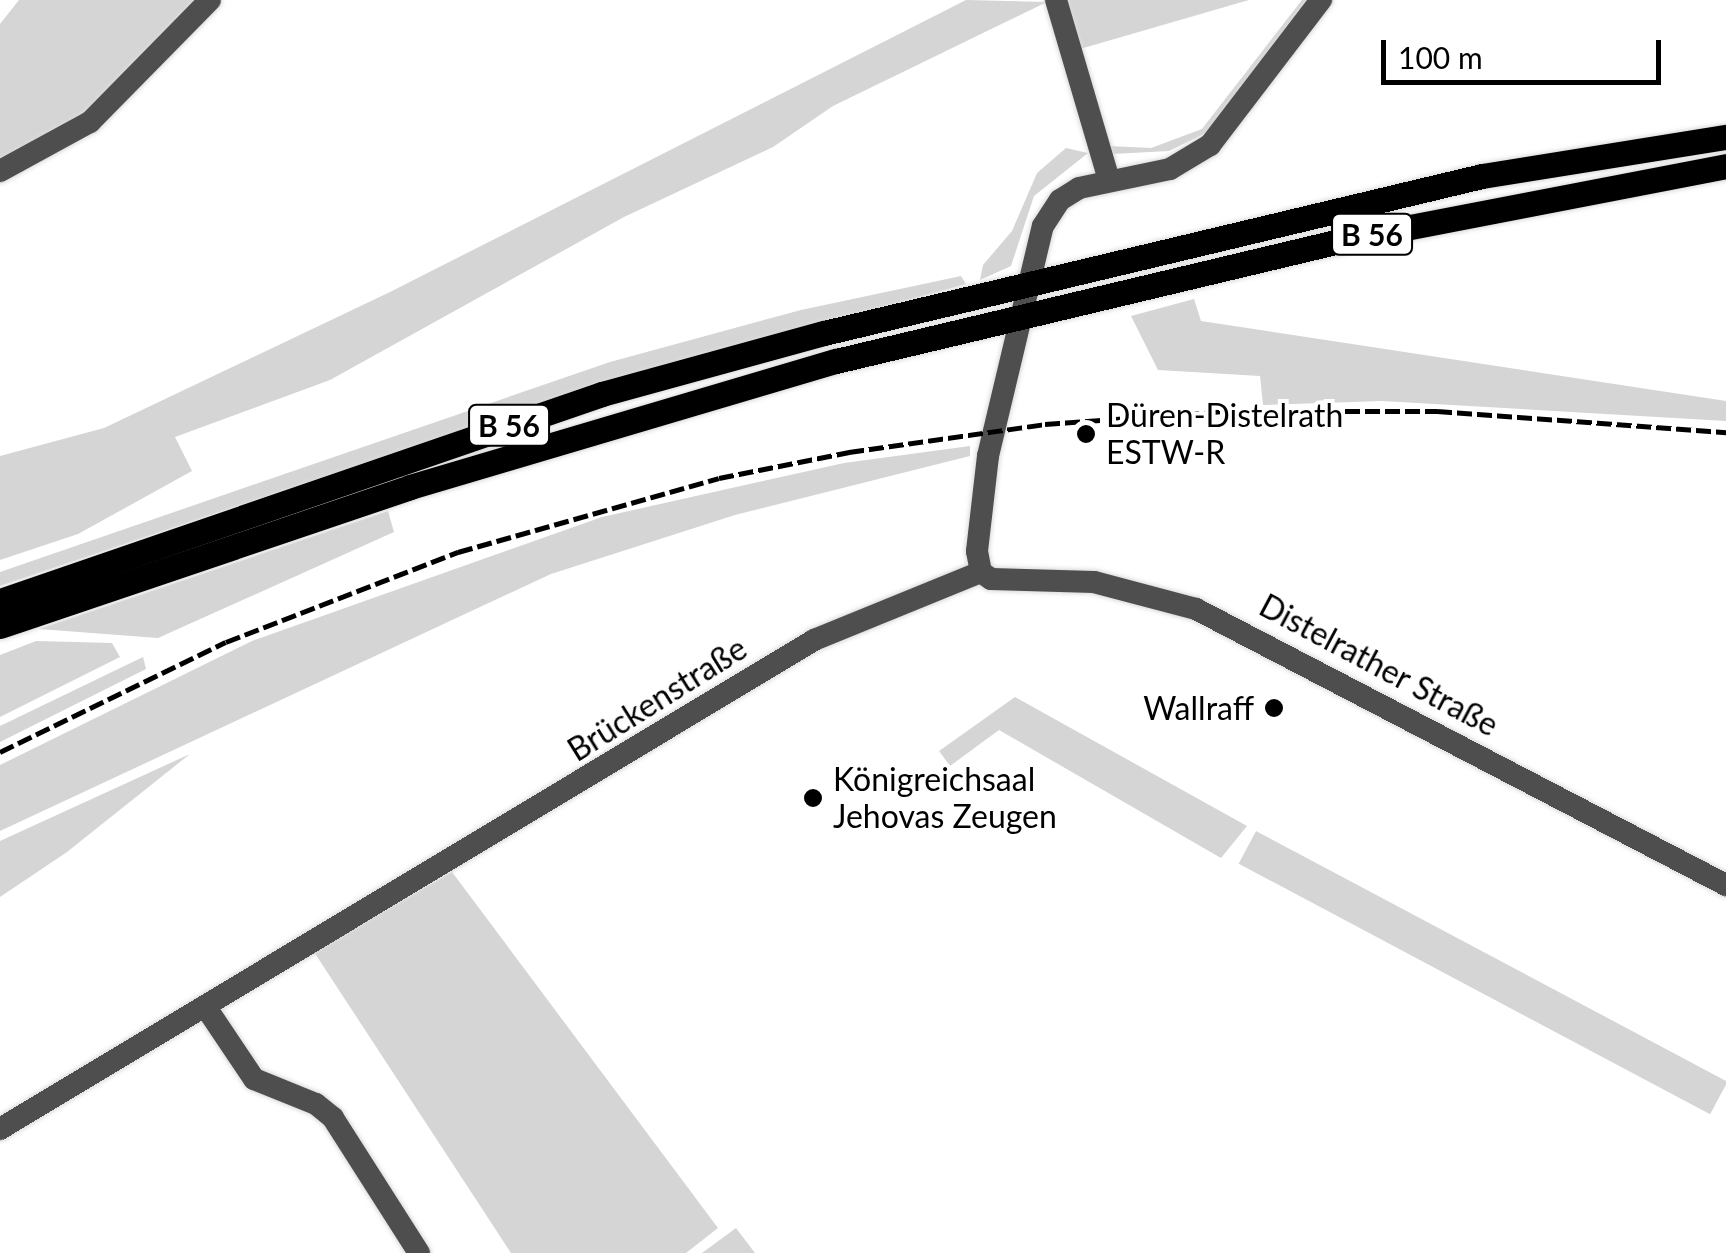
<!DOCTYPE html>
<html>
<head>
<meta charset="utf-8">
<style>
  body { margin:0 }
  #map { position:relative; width:1726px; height:1253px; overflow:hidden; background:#fff; font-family:Lato,sans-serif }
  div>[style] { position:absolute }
  .green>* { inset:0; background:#d5d5d5; transform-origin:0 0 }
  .roads { filter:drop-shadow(0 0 2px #dbdbdb) drop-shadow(0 0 2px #dbdbdb) }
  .minor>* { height:22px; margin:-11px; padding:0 11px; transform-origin:11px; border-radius:11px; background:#4e4e4e }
  .major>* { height:25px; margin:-12.5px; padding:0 12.5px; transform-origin:12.5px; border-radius:12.5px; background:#000 }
  .rail>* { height:5px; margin-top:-2.5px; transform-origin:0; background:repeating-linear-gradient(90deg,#000 0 15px,transparent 0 20px) }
  .dots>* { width:28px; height:28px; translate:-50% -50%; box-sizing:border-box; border:5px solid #fff; border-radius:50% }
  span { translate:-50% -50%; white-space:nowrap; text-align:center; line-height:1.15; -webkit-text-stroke:8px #fff; paint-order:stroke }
  .shield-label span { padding:2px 8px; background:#fff; border:2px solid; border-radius:8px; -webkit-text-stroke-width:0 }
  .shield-label { font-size:30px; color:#000; font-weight:700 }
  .poi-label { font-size:32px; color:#000 }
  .left { translate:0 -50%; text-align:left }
  .right { translate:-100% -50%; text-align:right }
  .street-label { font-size:32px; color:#000 }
  .scale { position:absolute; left:1381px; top:40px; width:280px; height:45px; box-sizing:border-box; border:5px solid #000; border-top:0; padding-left:12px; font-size:30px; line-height:35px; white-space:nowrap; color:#000; -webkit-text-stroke:8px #fff; paint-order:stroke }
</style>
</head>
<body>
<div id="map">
  <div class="green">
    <i style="clip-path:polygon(19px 0,203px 0,86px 119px,0 166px,0 24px)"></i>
    <i style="clip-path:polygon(966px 0,1047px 2px,833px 106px,773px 147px,624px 217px,330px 380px,175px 437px,192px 471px,78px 534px,0 560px,0 456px,104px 428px,390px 292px)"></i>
    <i style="clip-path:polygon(1065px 0,1249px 0,1080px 49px)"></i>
    <i style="clip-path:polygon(1302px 0,1311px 0,1210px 131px,1169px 151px,1112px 154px,1109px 146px,1151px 148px,1202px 129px)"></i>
    <i style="clip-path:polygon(1066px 148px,1088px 153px,1034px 196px,1011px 266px,980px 280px,983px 265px,1012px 231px,1037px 173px)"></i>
    <i style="clip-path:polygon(961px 276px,966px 284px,586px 388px,0 586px,0 572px,610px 362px,801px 310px)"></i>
    <i style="clip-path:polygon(1194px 299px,1201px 321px,1726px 401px,1726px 421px,1382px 401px,1263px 405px,1260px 376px,1158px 370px,1131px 316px)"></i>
    <i style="clip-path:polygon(970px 446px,970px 456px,735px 515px,551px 574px,0 831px,0 765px,252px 641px,602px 517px,844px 463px)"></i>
    <i style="clip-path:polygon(388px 511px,394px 532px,158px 638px,39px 629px)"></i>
    <i style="clip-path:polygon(36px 641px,112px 643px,120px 657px,0 717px,0 655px)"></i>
    <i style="clip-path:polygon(143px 657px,146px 669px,0 742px,0 726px)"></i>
    <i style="clip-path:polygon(1015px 697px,1033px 707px,1247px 826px,1221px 858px,999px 730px,950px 766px,939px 751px)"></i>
    <i style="clip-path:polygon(190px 754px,67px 852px,0 897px,0 841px)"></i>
    <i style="left:1256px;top:831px;width:534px;height:37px;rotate:28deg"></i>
    <i style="clip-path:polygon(452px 872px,718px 1228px,686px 1253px,511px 1253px,314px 952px)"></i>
    <i style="clip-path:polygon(736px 1228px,755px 1253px,702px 1253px)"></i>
  </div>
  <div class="roads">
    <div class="minor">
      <i style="left:1056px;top:0;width:188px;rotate:73.6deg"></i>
      <i style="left:0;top:171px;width:102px;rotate:-28.6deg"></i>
      <i style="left:90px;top:122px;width:171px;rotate:-45.5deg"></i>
      <i style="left:981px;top:572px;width:12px;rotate:35deg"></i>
      <i style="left:991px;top:579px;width:103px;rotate:1.7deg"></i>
      <i style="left:1094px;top:582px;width:106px;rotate:14.8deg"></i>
      <i style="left:1196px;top:609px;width:598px;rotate:27.51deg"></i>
      <i style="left:981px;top:572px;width:21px;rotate:-101deg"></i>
      <i style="left:977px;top:551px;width:96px;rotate:-83.4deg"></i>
      <i style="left:988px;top:456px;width:236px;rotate:-76.6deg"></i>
      <i style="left:1043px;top:226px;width:31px;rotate:-57deg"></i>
      <i style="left:1060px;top:200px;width:22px;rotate:-32deg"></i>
      <i style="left:1079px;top:188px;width:93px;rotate:-11.8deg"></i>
      <i style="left:1170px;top:169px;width:47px;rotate:-31deg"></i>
      <i style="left:1210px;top:145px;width:183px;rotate:-52.6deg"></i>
      <i style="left:205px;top:1006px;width:88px;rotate:56.1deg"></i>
      <i style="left:254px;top:1079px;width:67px;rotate:22deg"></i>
      <i style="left:316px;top:1104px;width:22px;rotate:39deg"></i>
      <i style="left:333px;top:1118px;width:160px;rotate:57.5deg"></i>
      <i style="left:0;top:1129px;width:950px;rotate:-30.99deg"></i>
      <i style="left:814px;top:640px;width:180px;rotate:-22.2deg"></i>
    </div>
    <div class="major">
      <i style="left:0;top:601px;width:637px;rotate:-18.98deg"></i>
      <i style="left:602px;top:394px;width:230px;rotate:-15.4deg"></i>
      <i style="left:824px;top:333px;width:676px;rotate:-13.42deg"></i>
      <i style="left:1482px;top:176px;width:247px;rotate:-9.1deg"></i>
      <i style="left:0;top:626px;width:433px;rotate:-18.7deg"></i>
      <i style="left:410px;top:487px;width:444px;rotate:-16.5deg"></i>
      <i style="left:836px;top:361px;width:526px;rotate:-13.4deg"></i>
      <i style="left:1348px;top:239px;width:385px;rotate:-10.9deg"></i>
    </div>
  </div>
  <div class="rail">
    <i style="left:0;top:752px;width:251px;rotate:-26deg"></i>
    <i style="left:226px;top:642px;width:249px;rotate:-21.2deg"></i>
    <i style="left:458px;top:552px;width:271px;rotate:-15.8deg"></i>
    <i style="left:719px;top:478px;width:133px;rotate:-11.3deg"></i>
    <i style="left:849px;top:452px;width:198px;rotate:-8.1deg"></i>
    <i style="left:1045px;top:424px;width:180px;rotate:-4.1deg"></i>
    <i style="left:1225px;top:411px;width:212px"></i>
    <i style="left:1437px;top:411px;width:290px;rotate:4.2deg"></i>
  </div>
  <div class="dots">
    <i style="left:1086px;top:434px;background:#000"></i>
    <i style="left:1274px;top:708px;background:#000"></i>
    <i style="left:813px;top:798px;background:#000"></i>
  </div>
  <div class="shield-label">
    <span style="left:1372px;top:234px">B 56</span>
    <span style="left:509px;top:425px">B 56</span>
  </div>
  <div class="poi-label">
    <span class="left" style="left:1106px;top:434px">Düren-Distelrath<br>ESTW-R</span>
    <span class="right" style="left:1254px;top:708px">Wallraff</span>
    <span class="left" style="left:833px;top:798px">Königreichsaal<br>Jehovas Zeugen</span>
  </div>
  <div class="street-label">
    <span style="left:1379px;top:665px;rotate:28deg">Distelrather Straße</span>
    <span style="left:657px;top:699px;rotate:-32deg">Brückenstraße</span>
  </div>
  <div class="scale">100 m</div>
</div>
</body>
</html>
